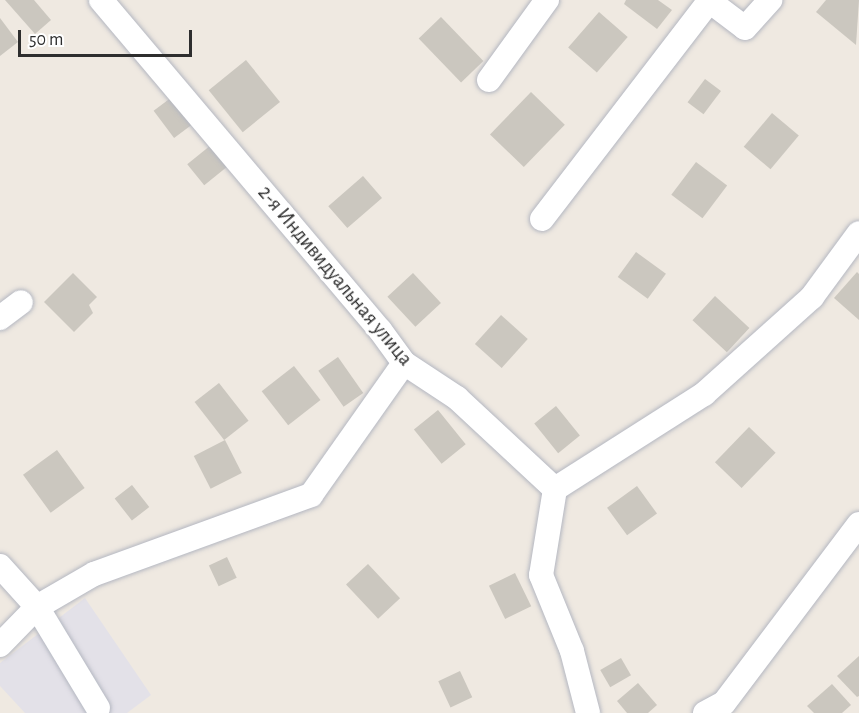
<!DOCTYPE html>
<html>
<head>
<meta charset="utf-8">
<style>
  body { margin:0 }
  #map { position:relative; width:859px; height:713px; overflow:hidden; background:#efe9e1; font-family:"Alegreya Sans",sans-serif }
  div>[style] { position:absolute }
  .industrial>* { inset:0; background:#e3e1e8 }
  .building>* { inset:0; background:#cbc7bf; transform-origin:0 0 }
  .roads { filter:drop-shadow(0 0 2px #b4b7c1) drop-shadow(0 0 2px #b4b7c1) }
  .minor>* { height:24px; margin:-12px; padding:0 12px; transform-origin:12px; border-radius:12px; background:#fff }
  span { translate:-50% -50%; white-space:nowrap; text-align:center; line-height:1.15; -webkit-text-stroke:6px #fff; paint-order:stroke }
  .street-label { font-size:21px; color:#2e2e2e }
  .scale { position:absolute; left:18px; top:30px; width:174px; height:27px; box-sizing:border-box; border:3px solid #2e2e2e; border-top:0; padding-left:8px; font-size:18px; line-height:21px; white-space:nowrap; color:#2e2e2e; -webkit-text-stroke:4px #fff; paint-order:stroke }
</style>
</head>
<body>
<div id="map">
  <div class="industrial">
    <i style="clip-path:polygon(85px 598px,151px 695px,127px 713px,25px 713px,0 686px,0 663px)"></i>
  </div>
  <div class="building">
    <i style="clip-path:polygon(5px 0,34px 0,51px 20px,35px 34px)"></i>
    <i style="clip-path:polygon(626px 0,658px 0,672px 10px,657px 29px,624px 4px)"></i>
    <i style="clip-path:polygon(826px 0,859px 0,856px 45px,816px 12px)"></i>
    <i style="left:599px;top:12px;width:38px;height:47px;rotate:41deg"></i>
    <i style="left:441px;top:17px;width:61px;height:31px;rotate:46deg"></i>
    <i style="clip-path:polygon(0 18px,18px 42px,0 56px)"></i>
    <i style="left:246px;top:60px;width:54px;height:48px;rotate:51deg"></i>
    <i style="left:705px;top:79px;width:20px;height:29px;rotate:37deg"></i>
    <i style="left:531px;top:92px;width:47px;height:59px;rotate:44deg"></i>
    <i style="left:176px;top:94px;width:34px;height:28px;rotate:53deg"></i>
    <i style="left:772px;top:113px;width:35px;height:44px;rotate:40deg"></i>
    <i style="left:216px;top:141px;width:27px;height:37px;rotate:51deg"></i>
    <i style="left:696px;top:162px;width:39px;height:41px;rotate:37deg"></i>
    <i style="left:363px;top:176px;width:29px;height:46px;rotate:49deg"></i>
    <i style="left:636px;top:252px;width:37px;height:31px;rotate:36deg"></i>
    <i style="clip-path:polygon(857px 272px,859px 274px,859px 320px,834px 298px)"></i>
    <i style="clip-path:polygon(73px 273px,97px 297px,89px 305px,93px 313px,74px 332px,44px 302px)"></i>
    <i style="left:413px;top:273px;width:41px;height:35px;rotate:47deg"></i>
    <i style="left:715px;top:296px;width:47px;height:33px;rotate:43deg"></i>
    <i style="left:501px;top:315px;width:36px;height:39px;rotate:42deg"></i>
    <i style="left:338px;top:357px;width:44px;height:24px;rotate:55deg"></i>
    <i style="left:294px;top:366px;width:43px;height:41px;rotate:52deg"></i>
    <i style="left:219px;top:383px;width:48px;height:31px;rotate:52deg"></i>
    <i style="left:556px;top:406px;width:38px;height:28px;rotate:51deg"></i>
    <i style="left:438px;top:410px;width:44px;height:31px;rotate:51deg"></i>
    <i style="left:749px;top:427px;width:37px;height:49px;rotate:44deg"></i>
    <i style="left:225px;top:440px;width:37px;height:35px;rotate:63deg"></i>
    <i style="left:57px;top:450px;width:47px;height:42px;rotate:54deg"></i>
    <i style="left:132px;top:485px;width:28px;height:22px;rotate:52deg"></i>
    <i style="left:637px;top:486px;width:34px;height:37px;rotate:54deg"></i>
    <i style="left:227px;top:557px;width:23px;height:20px;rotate:65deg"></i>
    <i style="left:368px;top:564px;width:47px;height:30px;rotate:47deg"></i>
    <i style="left:515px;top:573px;width:37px;height:29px;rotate:64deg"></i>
    <i style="clip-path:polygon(859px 656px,859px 696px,857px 697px,837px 676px)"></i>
    <i style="left:621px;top:658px;width:20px;height:24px;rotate:60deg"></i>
    <i style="left:460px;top:671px;width:29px;height:24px;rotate:65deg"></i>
    <i style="clip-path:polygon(638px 683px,657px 705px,648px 713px,627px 713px,617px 701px)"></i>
    <i style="clip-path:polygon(832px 684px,851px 705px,842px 713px,814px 713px,807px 706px)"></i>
  </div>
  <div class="roads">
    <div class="minor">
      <i style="left:101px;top:0;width:432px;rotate:49.8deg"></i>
      <i style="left:380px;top:330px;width:41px;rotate:54deg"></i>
      <i style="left:404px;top:363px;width:64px;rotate:33.4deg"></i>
      <i style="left:457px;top:398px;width:134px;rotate:42.9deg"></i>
      <i style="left:555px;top:489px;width:87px;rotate:99.2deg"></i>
      <i style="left:541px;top:575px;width:82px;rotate:67.8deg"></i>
      <i style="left:572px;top:651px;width:64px;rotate:75.5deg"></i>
      <i style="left:708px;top:0;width:46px;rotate:37.1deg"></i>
      <i style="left:745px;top:28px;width:38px;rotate:-48deg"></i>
      <i style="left:489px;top:80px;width:99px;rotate:-54.1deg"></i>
      <i style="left:542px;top:219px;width:275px;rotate:-52.5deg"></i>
      <i style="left:0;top:318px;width:26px;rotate:-37deg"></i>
      <i style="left:555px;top:489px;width:177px;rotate:-32.5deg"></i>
      <i style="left:704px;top:394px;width:145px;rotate:-41.9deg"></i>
      <i style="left:812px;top:297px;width:79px;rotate:-53.7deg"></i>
      <i style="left:0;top:566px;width:55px;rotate:47.9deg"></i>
      <i style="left:37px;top:607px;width:118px;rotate:58.9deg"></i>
      <i style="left:0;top:645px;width:53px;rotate:-45.8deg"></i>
      <i style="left:37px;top:607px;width:66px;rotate:-30.1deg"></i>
      <i style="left:94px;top:574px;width:231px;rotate:-20deg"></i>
      <i style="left:311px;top:495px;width:161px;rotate:-54.8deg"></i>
      <i style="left:705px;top:713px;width:21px;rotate:-28deg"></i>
      <i style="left:724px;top:703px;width:224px;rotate:-53deg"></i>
    </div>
  </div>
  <div class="street-label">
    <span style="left:335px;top:276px;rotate:50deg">2-я Индивидуальная улица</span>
  </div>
  <div class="scale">50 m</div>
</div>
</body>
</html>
